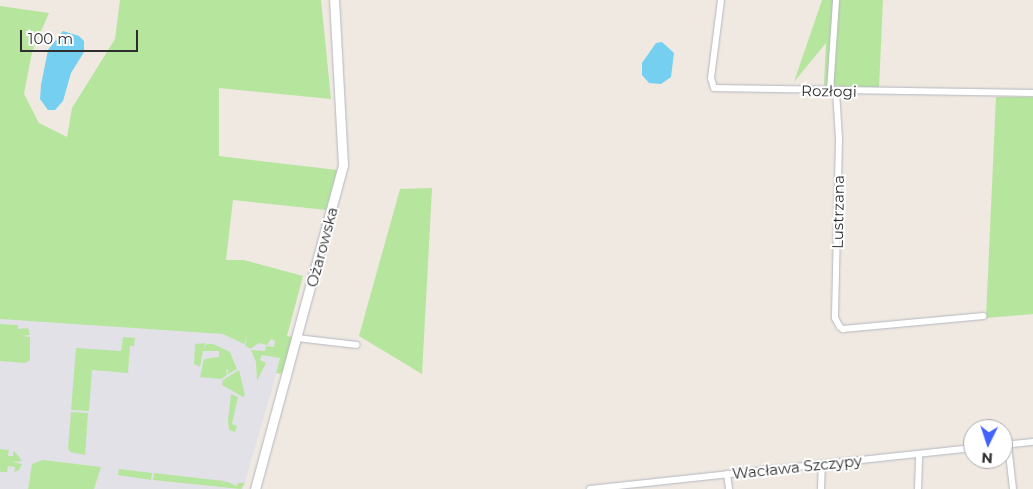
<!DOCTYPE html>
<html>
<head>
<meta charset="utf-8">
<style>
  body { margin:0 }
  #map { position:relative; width:1033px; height:489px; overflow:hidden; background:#efe9e1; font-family:Montserrat,sans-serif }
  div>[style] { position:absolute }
  .industrial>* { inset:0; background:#e3e1e8 }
  .green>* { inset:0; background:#b6e59e }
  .water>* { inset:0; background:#75cff0 }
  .roads { filter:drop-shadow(0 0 1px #b4b7c1) drop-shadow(0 0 1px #b4b7c1) }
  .street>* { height:6px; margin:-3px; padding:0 3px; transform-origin:3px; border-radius:3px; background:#fff }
  .secondary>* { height:9px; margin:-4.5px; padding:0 4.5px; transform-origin:4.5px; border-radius:4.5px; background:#fff }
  span { translate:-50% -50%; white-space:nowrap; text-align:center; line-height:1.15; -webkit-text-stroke:4px #fff; paint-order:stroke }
  .street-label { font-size:15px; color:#2e2e2e }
  .north { position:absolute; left:963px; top:419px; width:50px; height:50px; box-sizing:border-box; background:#fff; border:1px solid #ababab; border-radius:50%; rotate:184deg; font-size:14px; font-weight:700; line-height:20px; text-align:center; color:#2e2e2e }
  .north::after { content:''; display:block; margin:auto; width:18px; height:22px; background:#4264fb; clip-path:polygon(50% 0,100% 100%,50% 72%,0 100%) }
  .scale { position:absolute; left:20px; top:30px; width:118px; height:22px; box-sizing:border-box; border:2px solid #2e2e2e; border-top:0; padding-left:6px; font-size:15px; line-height:18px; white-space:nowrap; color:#2e2e2e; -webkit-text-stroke:4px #fff; paint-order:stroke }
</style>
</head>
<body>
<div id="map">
  <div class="industrial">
    <i style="clip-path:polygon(0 314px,287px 337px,243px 489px,94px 489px,97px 472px,30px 474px,28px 489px,0 489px)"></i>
  </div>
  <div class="green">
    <i style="clip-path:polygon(120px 0,321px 0,331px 99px,219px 88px,219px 156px,337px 170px,326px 210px,233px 200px,226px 260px,244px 260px,303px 276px,287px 336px,293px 337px,284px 370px,280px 374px,276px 373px,280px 358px,262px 355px,260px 360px,266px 363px,257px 381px,256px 362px,251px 350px,265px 351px,266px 346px,274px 347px,275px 341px,271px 339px,267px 345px,259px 343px,250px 349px,245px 345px,247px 336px,244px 344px,223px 334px,0 319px,0 6px,49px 13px,32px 52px,24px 94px,39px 123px,67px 137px,72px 108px,115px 39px)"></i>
    <i style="clip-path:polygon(822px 0,883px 0,879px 88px,824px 85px,826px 43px,794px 82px)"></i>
    <i style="clip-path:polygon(996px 97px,1033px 97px,1033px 314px,986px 318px)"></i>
    <i style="clip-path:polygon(432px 188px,432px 189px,422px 374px,359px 336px,400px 189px)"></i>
    <i style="clip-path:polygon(0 324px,18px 325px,18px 329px,28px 328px,30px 335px,21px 336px,30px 337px,30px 360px,25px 363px,0 361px)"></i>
    <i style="clip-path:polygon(123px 337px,135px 338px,134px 346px,130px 346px,128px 373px,92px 370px,89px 411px,71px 410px,76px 348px,121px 351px)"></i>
    <i style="clip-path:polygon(205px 343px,204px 350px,206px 344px,213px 344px,230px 352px,237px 369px,228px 374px,228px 370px,226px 369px,227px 375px,221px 379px,200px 377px,204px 359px,219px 357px,219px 351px,203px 351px,200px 367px,194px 364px,195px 344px)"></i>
    <i style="clip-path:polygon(239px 370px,245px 395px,243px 397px,222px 385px,223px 380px)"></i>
    <i style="clip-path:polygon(231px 394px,238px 397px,232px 424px,237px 426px,235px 432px,229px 430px,228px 421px)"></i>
    <i style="clip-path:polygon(71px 412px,88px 413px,85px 455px,70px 452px,68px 448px)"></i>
    <i style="clip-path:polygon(0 449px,9px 450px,8px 456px,13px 456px,13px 451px,16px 453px,22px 461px,12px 462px,22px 464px,19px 470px,14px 472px,15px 467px,8px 466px,7px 472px,0 472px)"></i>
    <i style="clip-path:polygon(43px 460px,101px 467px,94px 489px,28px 489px,32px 464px)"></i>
    <i style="clip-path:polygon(119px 469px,152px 473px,151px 480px,118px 475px)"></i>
    <i style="clip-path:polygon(154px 473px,224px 481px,223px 485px,225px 481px,237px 486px,238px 483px,245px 483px,241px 489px,153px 480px)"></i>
  </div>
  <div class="water">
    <i style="clip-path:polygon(63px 31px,79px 36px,84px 41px,84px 52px,71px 73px,63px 101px,55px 110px,48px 110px,40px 99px,41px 85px,48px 50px)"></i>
    <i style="clip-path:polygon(662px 42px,674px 53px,671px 77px,661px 84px,649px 83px,642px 75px,642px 63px,656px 43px)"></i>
  </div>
  <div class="roads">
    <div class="street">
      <i style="left:721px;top:0;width:79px;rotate:97.3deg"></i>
      <i style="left:711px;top:78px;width:10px;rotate:73deg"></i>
      <i style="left:714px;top:88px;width:319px;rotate:0.9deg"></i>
      <i style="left:830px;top:91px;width:91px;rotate:-86.2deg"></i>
      <i style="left:836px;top:91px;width:48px;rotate:86.4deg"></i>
      <i style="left:839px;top:139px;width:179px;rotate:91.3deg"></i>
      <i style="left:835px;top:318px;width:10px;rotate:61deg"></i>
      <i style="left:840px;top:327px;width:4px;rotate:34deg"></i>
      <i style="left:843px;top:329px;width:141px;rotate:-5.3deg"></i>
      <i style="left:297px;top:338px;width:60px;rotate:6.7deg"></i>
      <i style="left:1003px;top:445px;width:30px;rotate:-6deg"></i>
      <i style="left:1008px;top:445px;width:44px;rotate:83.5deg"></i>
      <i style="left:727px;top:474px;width:15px;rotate:82deg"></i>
      <i style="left:590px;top:489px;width:385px;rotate:-6.1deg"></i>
      <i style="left:821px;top:489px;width:25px;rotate:-88deg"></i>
      <i style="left:918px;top:489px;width:35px;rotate:-88deg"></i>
    </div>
    <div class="secondary">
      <i style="left:255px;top:489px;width:336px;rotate:-74.8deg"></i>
      <i style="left:343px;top:165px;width:165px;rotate:-93.1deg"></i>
    </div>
  </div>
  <div class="street-label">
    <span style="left:829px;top:91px;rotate:1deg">Rozłogi</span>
    <span style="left:838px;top:212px;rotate:-89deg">Lustrzana</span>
    <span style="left:322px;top:247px;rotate:-75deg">Ożarowska</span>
    <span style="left:797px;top:467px;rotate:-6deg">Wacława Szczypy</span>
  </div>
  <div class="north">N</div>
  <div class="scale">100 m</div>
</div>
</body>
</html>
